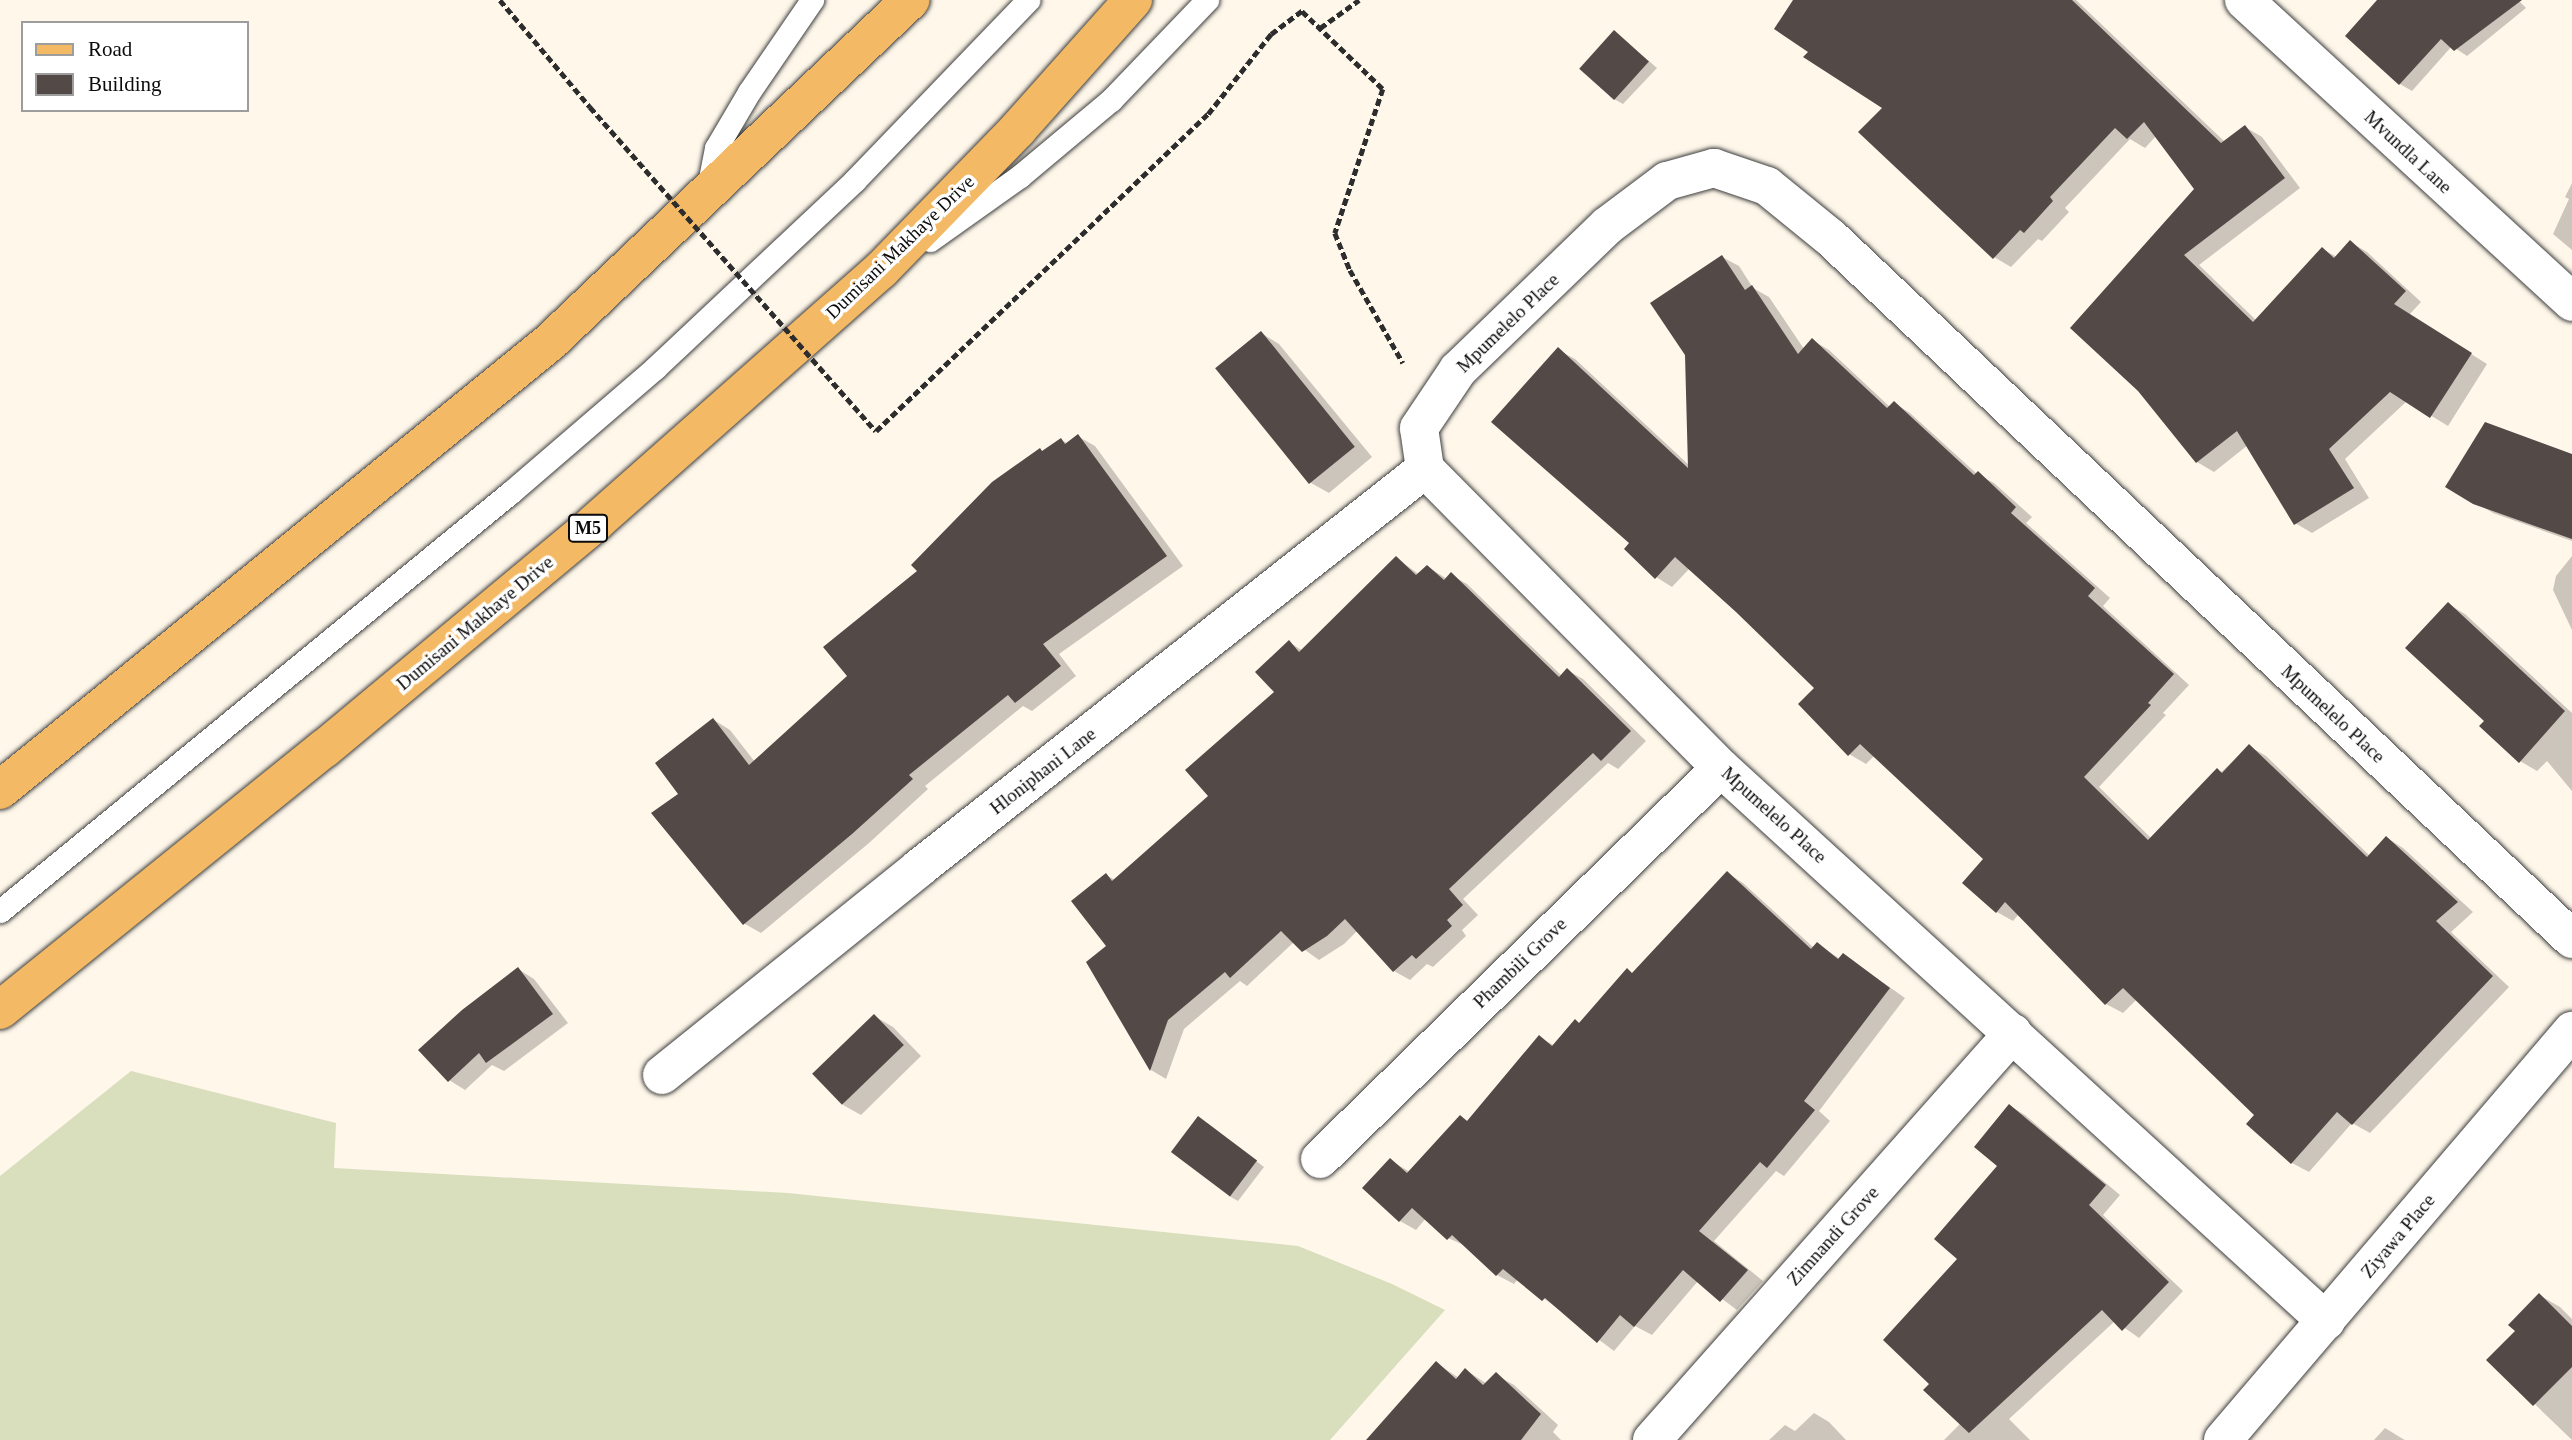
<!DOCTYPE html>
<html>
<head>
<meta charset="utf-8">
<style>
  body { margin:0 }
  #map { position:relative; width:2572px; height:1440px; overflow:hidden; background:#fef7ea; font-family:Georgia,serif }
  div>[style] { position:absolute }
  .cemetery>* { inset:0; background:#d9debd }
  .shadow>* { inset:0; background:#0003 }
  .building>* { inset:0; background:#534a48; transform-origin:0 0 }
  .path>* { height:4.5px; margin-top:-2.25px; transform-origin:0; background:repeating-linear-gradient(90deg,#2d2d2d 0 7px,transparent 0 10.5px) }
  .roads { filter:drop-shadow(0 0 2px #3e3e3e) drop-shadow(0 0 2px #3e3e3e) }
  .service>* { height:23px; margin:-11.5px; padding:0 11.5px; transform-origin:11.5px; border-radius:11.5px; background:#fff }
  .minor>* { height:38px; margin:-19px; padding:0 19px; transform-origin:19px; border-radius:19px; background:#fff }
  .primary>* { height:38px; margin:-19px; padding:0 19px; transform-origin:19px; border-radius:19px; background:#f4b964 }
  .path-bridge>* { height:4.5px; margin-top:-2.25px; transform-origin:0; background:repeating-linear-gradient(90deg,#2d2d2d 0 7px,transparent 0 10.5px) }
  span { translate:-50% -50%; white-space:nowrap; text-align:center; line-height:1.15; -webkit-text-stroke:7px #fff; paint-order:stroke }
  .shield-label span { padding:2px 5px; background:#fff; border:2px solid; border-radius:5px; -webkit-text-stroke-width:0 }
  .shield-label { font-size:18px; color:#0b0b0b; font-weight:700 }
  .street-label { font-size:19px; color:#0b0b0b }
  .legend { position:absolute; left:21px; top:21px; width:228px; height:91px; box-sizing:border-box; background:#fff; border:2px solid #9d9d9d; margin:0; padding:9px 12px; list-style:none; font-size:21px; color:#0b0b0b }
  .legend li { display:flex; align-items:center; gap:14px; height:35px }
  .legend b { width:35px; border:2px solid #9d9d9d }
</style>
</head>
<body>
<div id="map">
  <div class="cemetery">
    <i style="clip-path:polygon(131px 1071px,336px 1123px,334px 1168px,788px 1193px,1298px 1246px,1392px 1284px,1445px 1310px,1330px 1440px,0 1440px,0 1176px)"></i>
  </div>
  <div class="shadow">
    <i style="clip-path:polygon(1922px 0,2076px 0,2225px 142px,2245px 127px,2262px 137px,2300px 188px,2199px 265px,2257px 321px,2322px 249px,2337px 257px,2350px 242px,2367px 252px,2421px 302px,2409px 315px,2487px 364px,2448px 426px,2407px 401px,2345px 459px,2369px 498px,2312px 533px,2295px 523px,2248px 445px,2214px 472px,2197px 462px,2140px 389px,2196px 189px,2156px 136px,2145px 148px,2130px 139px,2065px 208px,2069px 212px,2042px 241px,2038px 239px,2011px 267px,1994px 257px,1885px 108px)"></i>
    <i style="clip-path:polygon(2380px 0,2518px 0,2526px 8px,2467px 56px,2452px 46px,2412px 91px,2400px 84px)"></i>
    <i style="clip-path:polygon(1615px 32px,1657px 68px,1623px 104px,1614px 99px)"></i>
    <i style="clip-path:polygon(2572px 183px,2572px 250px,2553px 234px,2569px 199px,2565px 197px)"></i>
    <i style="clip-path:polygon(1722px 257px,1739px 266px,1753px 288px,1769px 297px,1804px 349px,1812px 340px,1829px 350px,1890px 407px,1894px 403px,1910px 413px,1977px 474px,1994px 483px,2032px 517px,2026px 523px,2110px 598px,2103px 606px,2189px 685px,2163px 713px,2166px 715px,2099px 787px,2151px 838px,2249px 746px,2266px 756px,2370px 856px,2387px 838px,2403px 848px,2473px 912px,2451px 932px,2509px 987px,2370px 1133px,2352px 1123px,2309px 1172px,2292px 1163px,2248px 1124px,2256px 1115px,2137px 999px,2123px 1013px,2106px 1004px,2019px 914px,2013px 921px,1997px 912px,1986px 859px,1875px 755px,1866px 764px,1849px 754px,1817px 688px,1690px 568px,1672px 587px,1656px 577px,1631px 543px,1558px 350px,1575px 359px,1690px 466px)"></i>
    <i style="clip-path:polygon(1261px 333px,1279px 344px,1372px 457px,1329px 493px,1311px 483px,1218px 369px)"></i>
    <i style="clip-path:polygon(1079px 437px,1095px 446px,1183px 566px,1059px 654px,1076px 676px,1032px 711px,1023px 706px,925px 786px,928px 789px,869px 843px,761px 933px,745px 924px,681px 794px,714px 720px,730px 730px,755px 762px,850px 677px,920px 571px,1043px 452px,1061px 440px,1069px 444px)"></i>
    <i style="clip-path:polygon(2572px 455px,2572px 541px,2493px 513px,2448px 486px)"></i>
    <i style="clip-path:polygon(2572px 556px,2572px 630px,2553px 590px,2556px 576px)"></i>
    <i style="clip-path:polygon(1396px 558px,1420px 575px,1428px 567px,1447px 579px,1451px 575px,1467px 584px,1562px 676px,1567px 670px,1583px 679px,1646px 741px,1618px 769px,1608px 763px,1463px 899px,1478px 915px,1462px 930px,1466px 936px,1433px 967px,1427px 964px,1410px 980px,1394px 971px,1358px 930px,1344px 944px,1319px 960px,1294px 942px,1247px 986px,1240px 981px,1184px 1029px,1166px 1079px,1151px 1070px,1088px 962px,1108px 946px,1106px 875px,1115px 880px,1210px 796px,1276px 692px,1289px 642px,1303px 651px)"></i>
    <i style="clip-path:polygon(2448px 604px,2465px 614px,2572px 713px,2572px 791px,2547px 761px,2537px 771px,2520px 761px,2486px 721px)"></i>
    <i style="clip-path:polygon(1727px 873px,1743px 883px,1814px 948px,1817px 944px,1840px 959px,1844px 955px,1905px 998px,1819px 1111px,1830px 1121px,1784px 1176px,1776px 1171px,1714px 1241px,1763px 1281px,1737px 1310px,1698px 1281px,1652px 1335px,1635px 1326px,1614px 1351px,1518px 1279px,1514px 1284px,1497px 1275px,1466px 1246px,1448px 1238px,1426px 1218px,1416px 1230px,1400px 1221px,1390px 1160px,1410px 1172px,1461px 1117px,1469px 1122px,1539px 1037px,1555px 1046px,1580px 1024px,1633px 974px)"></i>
    <i style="clip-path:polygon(518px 969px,534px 979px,568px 1023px,504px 1071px,492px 1065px,465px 1090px,449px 1080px)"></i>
    <i style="clip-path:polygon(874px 1016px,893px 1027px,921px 1056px,861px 1115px,843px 1105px)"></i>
    <i style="clip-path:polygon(2010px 1106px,2025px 1115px,2120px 1195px,2103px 1215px,2183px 1291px,2139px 1338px,2115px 1321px,2009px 1419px,2030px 1440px,1944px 1440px,1961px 1423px,1932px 1383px,1959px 1259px,1999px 1166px)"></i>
    <i style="clip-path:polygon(1207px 1123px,1264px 1167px,1238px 1201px,1229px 1196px)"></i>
    <i style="clip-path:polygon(2539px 1295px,2560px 1307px,2572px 1319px,2572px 1440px,2489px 1360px,2517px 1331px)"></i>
    <i style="clip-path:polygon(1436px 1363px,1459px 1378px,1466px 1370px,1487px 1384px,1496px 1375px,1514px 1385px,1558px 1425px,1553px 1432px,1561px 1440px,1369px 1440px)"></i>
    <i style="clip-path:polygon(1814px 1413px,1829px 1422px,1846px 1440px,1769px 1440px,1785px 1425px,1795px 1431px)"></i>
    <i style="clip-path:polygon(2385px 1428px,2403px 1439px,2405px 1440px,2374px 1440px)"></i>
  </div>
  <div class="building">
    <i style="clip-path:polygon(1793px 0,2072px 0,2221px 143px,2245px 125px,2285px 178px,2184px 255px,2253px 322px,2322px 247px,2334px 258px,2350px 240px,2406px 291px,2394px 304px,2472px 353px,2430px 418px,2390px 392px,2329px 449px,2354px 488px,2294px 525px,2237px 431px,2196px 463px,2138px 391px,2070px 328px,2194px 189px,2144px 122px,2127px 139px,2115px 128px,2050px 197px,2053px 201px,2024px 233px,2020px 230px,1993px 259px,1858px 132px,1882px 108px,1803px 57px,1808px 52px,1774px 29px)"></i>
    <i style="clip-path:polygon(2377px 0,2522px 0,2454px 51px,2441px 39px,2399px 85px,2345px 36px)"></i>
    <i style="left:1614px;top:30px;width:47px;height:52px;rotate:42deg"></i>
    <i style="clip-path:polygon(1722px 255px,1745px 290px,1752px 285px,1798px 354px,1812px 338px,1887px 408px,1894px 401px,1974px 475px,1978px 471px,2016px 507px,2011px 513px,2095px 588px,2088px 596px,2174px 674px,2148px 703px,2151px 705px,2084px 777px,2148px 840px,2217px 768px,2222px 773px,2249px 744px,2367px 857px,2386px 836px,2458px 902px,2436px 921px,2493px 976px,2352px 1125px,2337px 1112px,2291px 1164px,2246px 1124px,2254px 1115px,2123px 988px,2105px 1005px,2005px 902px,1996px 913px,1962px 883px,1983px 859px,1860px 744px,1848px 756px,1798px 704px,1814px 688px,1736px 612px,1675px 557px,1655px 579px,1624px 549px,1629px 543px,1491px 422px,1558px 347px,1688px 468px,1685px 355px,1650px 303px)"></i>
    <i style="left:1261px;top:331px;width:149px;height:59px;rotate:51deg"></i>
    <i style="clip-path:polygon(2485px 422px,2572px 454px,2572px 539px,2473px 504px,2445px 487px)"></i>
    <i style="clip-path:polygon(1078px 434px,1167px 556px,1043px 644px,1061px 666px,1015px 703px,1008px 695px,909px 775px,913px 779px,852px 834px,743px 925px,651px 813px,678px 794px,655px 763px,713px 718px,749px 765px,847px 676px,823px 647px,917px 571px,911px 565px,992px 482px,1040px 448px,1042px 451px,1061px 438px,1065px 444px)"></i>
    <i style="clip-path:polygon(1396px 556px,1416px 575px,1427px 565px,1444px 580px,1451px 572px,1559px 677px,1567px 668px,1631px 731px,1601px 761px,1593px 753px,1449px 889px,1463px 905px,1447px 920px,1452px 926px,1416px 959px,1412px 955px,1393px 972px,1345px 919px,1327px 936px,1302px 952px,1281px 931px,1230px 978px,1225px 972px,1168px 1020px,1150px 1071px,1086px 962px,1106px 946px,1071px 901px,1106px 873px,1112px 881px,1208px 796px,1185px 770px,1274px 692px,1255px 672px,1289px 640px,1299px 652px)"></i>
    <i style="clip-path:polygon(2448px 602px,2565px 711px,2519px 763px,2479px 726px,2484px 721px,2405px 648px)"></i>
    <i style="clip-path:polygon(1727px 871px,1811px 949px,1817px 942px,1838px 959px,1843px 953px,1890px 988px,1804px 1101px,1815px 1110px,1767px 1168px,1760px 1162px,1699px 1231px,1748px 1270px,1720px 1302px,1683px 1270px,1634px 1327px,1620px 1315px,1597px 1343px,1545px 1298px,1542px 1301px,1503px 1269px,1496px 1276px,1452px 1235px,1447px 1240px,1412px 1208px,1399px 1222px,1362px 1188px,1390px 1158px,1407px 1173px,1460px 1115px,1467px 1121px,1539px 1035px,1552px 1046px,1575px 1019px,1579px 1023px,1627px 968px,1632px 973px)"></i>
    <i style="clip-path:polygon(518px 967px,553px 1014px,486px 1063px,479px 1053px,448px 1082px,418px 1050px,462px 1010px)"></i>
    <i style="left:874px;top:1014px;width:43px;height:86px;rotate:46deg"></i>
    <i style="clip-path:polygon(2009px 1104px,2106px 1185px,2089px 1205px,2169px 1282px,2122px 1331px,2102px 1310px,1969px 1433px,1923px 1390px,1929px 1384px,1883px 1340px,1957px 1259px,1934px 1239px,1997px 1166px,1974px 1147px)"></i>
    <i style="left:1198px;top:1116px;width:74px;height:45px;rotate:37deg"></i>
    <i style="clip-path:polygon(2539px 1293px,2572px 1326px,2572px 1367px,2533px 1406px,2486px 1360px,2515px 1331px,2508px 1325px)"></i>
    <i style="clip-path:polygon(1436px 1361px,1456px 1379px,1465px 1368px,1483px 1385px,1496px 1372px,1541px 1414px,1521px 1440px,1366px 1440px)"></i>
  </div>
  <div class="path">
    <i style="left:500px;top:0;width:140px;rotate:49.9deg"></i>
    <i style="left:1320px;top:28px;width:48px;rotate:-35.7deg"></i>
    <i style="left:1208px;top:114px;width:102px;rotate:-51.8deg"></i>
    <i style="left:1271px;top:34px;width:39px;rotate:-37deg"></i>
    <i style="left:1302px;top:11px;width:112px;rotate:43.9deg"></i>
    <i style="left:1383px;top:89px;width:152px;rotate:108.4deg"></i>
    <i style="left:1335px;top:233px;width:40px;rotate:68deg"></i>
    <i style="left:1350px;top:270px;width:107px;rotate:60.3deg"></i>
  </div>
  <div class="roads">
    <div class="service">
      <i style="left:708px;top:189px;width:42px;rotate:-79deg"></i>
      <i style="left:716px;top:148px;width:65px;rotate:-59.5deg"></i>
      <i style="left:749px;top:92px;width:112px;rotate:-55.6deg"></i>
      <i style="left:930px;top:240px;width:110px;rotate:-35.4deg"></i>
      <i style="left:1020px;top:176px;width:119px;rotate:-39.9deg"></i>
      <i style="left:1111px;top:100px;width:139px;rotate:-46.2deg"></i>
      <i style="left:0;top:911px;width:661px;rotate:-39.35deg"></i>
      <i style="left:511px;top:492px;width:190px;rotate:-40.7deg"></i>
      <i style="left:655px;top:368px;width:274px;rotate:-43.2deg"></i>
      <i style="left:855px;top:180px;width:250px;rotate:-46.1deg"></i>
    </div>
    <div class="minor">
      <i style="left:2244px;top:0;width:446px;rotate:42.6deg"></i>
      <i style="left:662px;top:1075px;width:330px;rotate:-38.8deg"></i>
      <i style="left:919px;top:868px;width:644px;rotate:-38.26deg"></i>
      <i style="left:1320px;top:1159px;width:560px;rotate:-44.28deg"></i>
      <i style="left:2326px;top:1321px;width:820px;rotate:-137.57deg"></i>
      <i style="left:1721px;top:768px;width:421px;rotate:-134.7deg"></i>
      <i style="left:1425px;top:469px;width:41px;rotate:-98.3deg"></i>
      <i style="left:1419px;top:428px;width:70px;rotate:-56.1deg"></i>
      <i style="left:1458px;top:370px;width:207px;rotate:-44deg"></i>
      <i style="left:1607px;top:226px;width:75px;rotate:-36.9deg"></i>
      <i style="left:1667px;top:181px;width:49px;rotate:-15.5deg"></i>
      <i style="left:1714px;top:168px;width:56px;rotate:18.8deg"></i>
      <i style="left:1767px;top:186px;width:82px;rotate:39.1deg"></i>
      <i style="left:1831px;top:238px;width:1020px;rotate:43.41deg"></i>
      <i style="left:1652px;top:1440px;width:544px;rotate:-48.43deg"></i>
      <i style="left:2223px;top:1440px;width:538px;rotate:-49.53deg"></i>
    </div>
    <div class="primary">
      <i style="left:0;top:790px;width:709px;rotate:-39.16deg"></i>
      <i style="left:550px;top:342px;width:497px;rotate:-43.5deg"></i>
      <i style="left:0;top:1010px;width:416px;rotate:-38.9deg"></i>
      <i style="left:324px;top:749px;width:354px;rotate:-39.8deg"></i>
      <i style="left:596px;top:522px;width:380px;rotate:-41.5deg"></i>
      <i style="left:881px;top:270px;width:197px;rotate:-45.8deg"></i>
      <i style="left:1018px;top:129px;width:173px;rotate:-48.3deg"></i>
    </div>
  </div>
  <div class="path-bridge">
    <i style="left:590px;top:107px;width:432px;rotate:48.6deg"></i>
    <i style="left:876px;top:431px;width:459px;rotate:-43.7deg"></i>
  </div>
  <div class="shield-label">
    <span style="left:588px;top:528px">M5</span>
  </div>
  <div class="street-label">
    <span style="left:2408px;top:152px;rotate:43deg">Mvundla Lane</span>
    <span style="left:900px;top:247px;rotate:-44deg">Dumisani Makhaye Drive</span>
    <span style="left:1508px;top:323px;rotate:-44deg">Mpumelelo Place</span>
    <span style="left:475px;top:623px;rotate:-40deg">Dumisani Makhaye Drive</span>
    <span style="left:2333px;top:714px;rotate:43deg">Mpumelelo Place</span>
    <span style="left:1043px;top:771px;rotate:-38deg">Hloniphani Lane</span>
    <span style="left:1774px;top:815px;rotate:42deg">Mpumelelo Place</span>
    <span style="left:1520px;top:963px;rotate:-44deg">Phambili Grove</span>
    <span style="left:1833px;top:1236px;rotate:-48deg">Zimnandi Grove</span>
    <span style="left:2398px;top:1236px;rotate:-50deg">Ziyawa Place</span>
  </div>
  <ul class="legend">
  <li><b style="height:9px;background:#f4b964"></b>Road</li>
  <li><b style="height:19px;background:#534a48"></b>Building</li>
  </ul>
</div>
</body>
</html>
